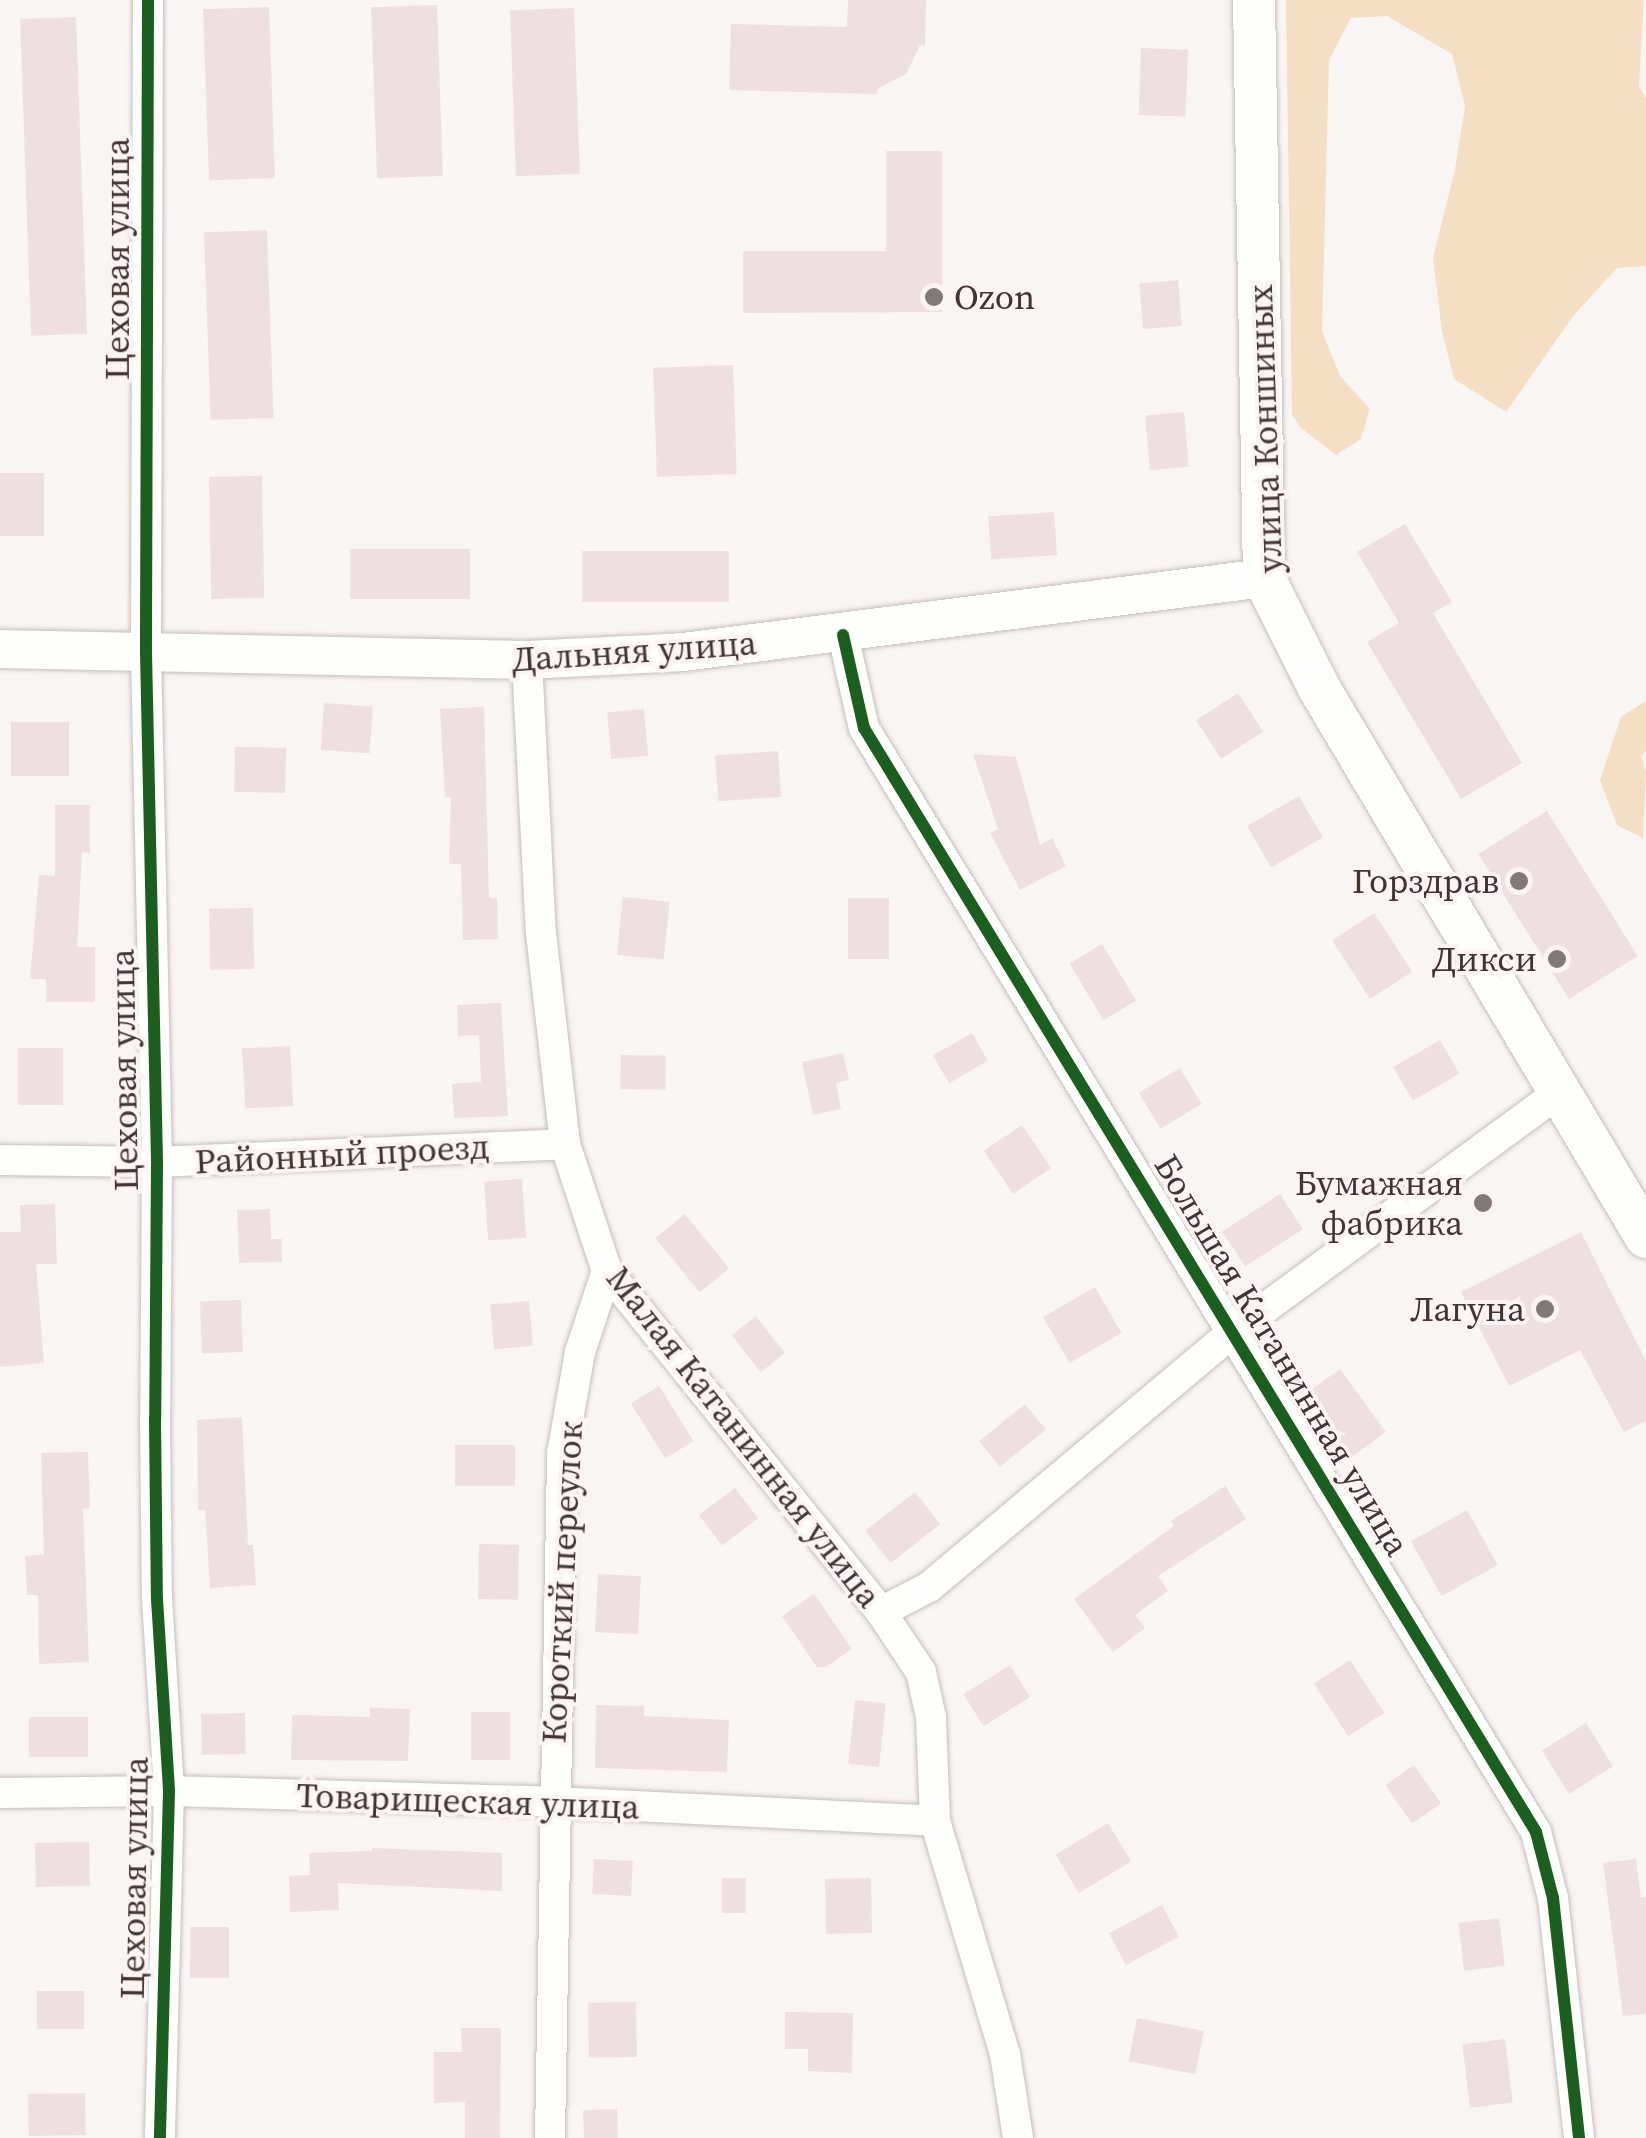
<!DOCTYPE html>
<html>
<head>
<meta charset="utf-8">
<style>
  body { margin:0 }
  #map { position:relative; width:1646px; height:2138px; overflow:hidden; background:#f9f5f4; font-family:"Source Serif 4",serif }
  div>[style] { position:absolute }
  .green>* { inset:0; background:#f4dfc4 }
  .building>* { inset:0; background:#efdfe0; transform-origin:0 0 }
  .roads { filter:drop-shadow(0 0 2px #c6bebc) drop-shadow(0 0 2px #c6bebc) }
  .minor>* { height:30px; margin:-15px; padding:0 15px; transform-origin:15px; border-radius:15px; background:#fefefd }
  .tertiary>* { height:38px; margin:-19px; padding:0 19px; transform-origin:19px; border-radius:19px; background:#fefefd }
  .secondary>* { height:42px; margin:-21px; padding:0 21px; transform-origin:21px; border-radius:21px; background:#fefefd }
  .cycleway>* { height:12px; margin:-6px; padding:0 6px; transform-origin:6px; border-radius:6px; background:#1b5e20 }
  .dots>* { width:28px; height:28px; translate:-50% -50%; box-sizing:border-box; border:5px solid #fbf4f2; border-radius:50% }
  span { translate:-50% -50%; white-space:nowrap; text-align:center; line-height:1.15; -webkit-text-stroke:8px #fbf4f2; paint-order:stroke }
  .street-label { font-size:35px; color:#423531 }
  .poi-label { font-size:35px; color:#423531 }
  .left { translate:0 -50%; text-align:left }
  .right { translate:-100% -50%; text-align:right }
</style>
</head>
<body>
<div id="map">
  <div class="green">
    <i style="clip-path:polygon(1286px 0,1644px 0,1639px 86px,1646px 98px,1646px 266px,1617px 268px,1574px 315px,1506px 412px,1454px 379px,1442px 332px,1433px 258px,1455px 169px,1465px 106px,1452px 54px,1387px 16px,1351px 18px,1329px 60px,1322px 331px,1340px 376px,1370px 409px,1361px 439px,1336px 455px,1301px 428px,1292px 415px)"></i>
    <i style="clip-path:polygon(1646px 701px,1646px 751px,1641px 756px,1646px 771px,1643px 838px,1617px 825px,1600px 780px,1621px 717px)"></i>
  </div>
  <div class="building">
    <i style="clip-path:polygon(848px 0,926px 0,925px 46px,920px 45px,906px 74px,877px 89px,877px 94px,729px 90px,731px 24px,847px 27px)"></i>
    <i style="left:437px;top:5px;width:171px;height:66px;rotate:88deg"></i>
    <i style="left:269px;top:7px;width:171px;height:66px;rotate:88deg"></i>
    <i style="left:574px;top:8px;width:166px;height:64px;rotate:88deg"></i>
    <i style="left:76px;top:17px;width:317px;height:56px;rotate:88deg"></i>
    <i style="left:1141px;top:48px;width:47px;height:67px;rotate:2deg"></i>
    <i style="clip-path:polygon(886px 151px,942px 151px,942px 312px,743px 313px,743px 251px,886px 251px)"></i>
    <i style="left:267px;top:230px;width:188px;height:63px;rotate:88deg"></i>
    <i style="left:1178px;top:280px;width:46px;height:39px;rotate:85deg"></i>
    <i style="left:733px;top:365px;width:109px;height:80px;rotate:88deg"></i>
    <i style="left:1184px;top:412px;width:55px;height:39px;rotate:85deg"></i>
    <i style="left:0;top:473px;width:44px;height:63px"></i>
    <i style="left:262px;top:476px;width:122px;height:53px;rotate:89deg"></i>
    <i style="left:1054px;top:512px;width:43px;height:66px;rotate:86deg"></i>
    <i style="clip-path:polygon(1405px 524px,1452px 602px,1433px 613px,1522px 763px,1461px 799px,1367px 642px,1399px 623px,1357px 552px)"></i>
    <i style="left:470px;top:549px;width:50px;height:120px;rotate:90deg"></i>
    <i style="left:729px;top:551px;width:51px;height:147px;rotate:90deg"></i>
    <i style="left:1238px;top:693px;width:46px;height:50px;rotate:57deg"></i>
    <i style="left:324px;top:703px;width:49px;height:47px;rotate:4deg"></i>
    <i style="clip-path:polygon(484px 707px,489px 898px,497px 898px,498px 939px,463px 940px,461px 864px,449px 864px,451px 797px,445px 797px,440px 709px)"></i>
    <i style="left:644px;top:709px;width:47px;height:37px;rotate:85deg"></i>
    <i style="left:69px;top:722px;width:54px;height:58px;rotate:90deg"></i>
    <i style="left:235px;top:747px;width:51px;height:45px;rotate:1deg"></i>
    <i style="left:778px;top:751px;width:46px;height:63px;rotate:86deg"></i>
    <i style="clip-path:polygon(973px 754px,1016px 757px,1040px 845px,1052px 838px,1066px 866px,1020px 890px,990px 833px,998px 829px)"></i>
    <i style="left:1299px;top:796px;width:48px;height:60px;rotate:60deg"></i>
    <i style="clip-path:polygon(55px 805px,90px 805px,90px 853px,82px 852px,77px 947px,95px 947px,95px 1002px,46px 1002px,46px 979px,30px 979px,39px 875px,55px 876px)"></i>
    <i style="left:1547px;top:811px;width:171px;height:81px;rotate:58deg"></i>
    <i style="left:623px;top:897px;width:47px;height:58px;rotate:6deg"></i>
    <i style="left:848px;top:898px;width:41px;height:61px"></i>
    <i style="left:253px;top:908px;width:61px;height:44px;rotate:89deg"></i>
    <i style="left:1374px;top:913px;width:70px;height:50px;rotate:57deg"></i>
    <i style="left:1102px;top:944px;width:66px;height:38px;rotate:59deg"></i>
    <i style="clip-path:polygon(501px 1003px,508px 1116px,454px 1118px,452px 1084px,481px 1082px,479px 1035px,458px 1036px,457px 1005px)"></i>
    <i style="left:972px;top:1033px;width:32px;height:45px;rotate:60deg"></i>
    <i style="left:1440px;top:1040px;width:39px;height:54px;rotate:60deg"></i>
    <i style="left:290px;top:1046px;width:60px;height:48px;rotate:87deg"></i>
    <i style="left:18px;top:1048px;width:45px;height:57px"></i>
    <i style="clip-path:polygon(843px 1053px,849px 1080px,836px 1083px,841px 1109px,813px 1115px,802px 1062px)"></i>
    <i style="left:621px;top:1055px;width:45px;height:34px;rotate:1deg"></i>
    <i style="left:1180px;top:1068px;width:42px;height:48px;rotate:59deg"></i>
    <i style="left:1022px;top:1125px;width:52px;height:46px;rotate:56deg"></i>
    <i style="left:522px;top:1179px;width:59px;height:38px;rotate:86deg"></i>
    <i style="left:1280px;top:1194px;width:42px;height:69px;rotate:57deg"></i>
    <i style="clip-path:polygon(55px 1204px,57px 1264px,36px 1264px,44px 1363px,0 1367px,0 1232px,21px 1232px,20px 1205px)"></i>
    <i style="clip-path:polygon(270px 1209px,271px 1239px,282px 1239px,282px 1262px,239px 1263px,237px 1210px)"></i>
    <i style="left:685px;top:1214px;width:70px;height:38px;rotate:51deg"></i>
    <i style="clip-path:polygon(1581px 1232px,1646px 1361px,1646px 1421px,1624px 1432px,1580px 1350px,1509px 1386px,1461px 1292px)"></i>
    <i style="left:1095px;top:1287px;width:53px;height:60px;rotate:60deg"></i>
    <i style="left:241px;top:1300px;width:52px;height:41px;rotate:88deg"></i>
    <i style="left:529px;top:1301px;width:45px;height:39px;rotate:85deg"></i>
    <i style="left:756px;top:1316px;width:47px;height:31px;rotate:52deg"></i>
    <i style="left:1340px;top:1369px;width:78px;height:43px;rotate:54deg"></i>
    <i style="left:659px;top:1386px;width:65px;height:33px;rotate:58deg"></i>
    <i style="left:1025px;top:1404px;width:33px;height:59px;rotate:51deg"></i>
    <i style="clip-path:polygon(242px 1417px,248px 1545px,253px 1545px,256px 1585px,210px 1588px,205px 1510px,198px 1510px,197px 1420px)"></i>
    <i style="left:455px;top:1445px;width:60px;height:41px"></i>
    <i style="clip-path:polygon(88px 1452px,90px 1508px,83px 1509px,89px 1662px,39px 1664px,38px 1595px,27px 1595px,25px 1556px,44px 1555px,41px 1453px)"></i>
    <i style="clip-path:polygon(1225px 1486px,1246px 1519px,1158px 1576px,1168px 1591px,1135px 1615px,1145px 1628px,1113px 1652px,1074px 1599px,1174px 1526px,1171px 1521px)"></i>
    <i style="left:735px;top:1488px;width:38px;height:45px;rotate:53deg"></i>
    <i style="left:915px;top:1492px;width:41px;height:63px;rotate:52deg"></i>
    <i style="left:1467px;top:1510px;width:63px;height:64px;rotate:61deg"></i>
    <i style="left:479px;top:1544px;width:40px;height:55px;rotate:1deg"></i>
    <i style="left:598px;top:1574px;width:43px;height:58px;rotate:3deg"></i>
    <i style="clip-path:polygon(814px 1594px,852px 1649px,826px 1667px,817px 1667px,782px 1616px)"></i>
    <i style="left:1350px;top:1660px;width:63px;height:43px;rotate:57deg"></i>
    <i style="left:1010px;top:1665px;width:38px;height:55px;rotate:58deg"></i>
    <i style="left:855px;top:1700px;width:31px;height:64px;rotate:6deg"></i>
    <i style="clip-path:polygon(596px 1705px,644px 1706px,644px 1716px,729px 1720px,727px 1772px,595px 1768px)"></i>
    <i style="clip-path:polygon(370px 1708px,410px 1709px,408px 1761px,291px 1760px,292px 1715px,370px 1717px)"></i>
    <i style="left:471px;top:1712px;width:39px;height:48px"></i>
    <i style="left:245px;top:1713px;width:41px;height:44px;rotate:89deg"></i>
    <i style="left:29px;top:1717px;width:59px;height:40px"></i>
    <i style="left:1586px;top:1723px;width:51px;height:52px;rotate:58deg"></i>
    <i style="left:1414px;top:1765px;width:47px;height:35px;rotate:55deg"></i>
    <i style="left:1108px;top:1823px;width:45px;height:61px;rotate:59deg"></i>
    <i style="left:89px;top:1842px;width:44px;height:54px;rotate:89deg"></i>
    <i style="clip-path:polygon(372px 1848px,502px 1853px,502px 1891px,338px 1883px,339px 1910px,290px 1912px,289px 1876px,310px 1875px,309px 1853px,372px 1851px)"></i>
    <i style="left:594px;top:1859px;width:39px;height:35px;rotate:3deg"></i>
    <i style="clip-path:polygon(1636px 1859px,1641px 1898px,1646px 1897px,1646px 2014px,1623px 2016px,1603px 1863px)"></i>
    <i style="left:722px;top:1878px;width:24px;height:35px"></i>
    <i style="left:871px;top:1878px;width:55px;height:46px;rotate:89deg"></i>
    <i style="left:1162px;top:1905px;width:36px;height:60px;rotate:62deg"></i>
    <i style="left:1499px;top:1918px;width:48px;height:41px;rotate:83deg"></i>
    <i style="left:190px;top:1927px;width:39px;height:51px"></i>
    <i style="left:37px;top:1991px;width:47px;height:38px"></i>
    <i style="left:636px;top:2002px;width:55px;height:48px;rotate:89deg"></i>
    <i style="clip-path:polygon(785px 2012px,853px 2013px,852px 2073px,808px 2071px,808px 2049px,785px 2049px)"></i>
    <i style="left:1137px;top:2018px;width:68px;height:44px;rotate:11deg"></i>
    <i style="clip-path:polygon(461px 2028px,501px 2028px,500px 2138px,465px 2138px,465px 2102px,434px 2103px,434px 2052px,462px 2052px)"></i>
    <i style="left:1505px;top:2039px;width:64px;height:43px;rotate:83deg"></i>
    <i style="left:85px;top:2093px;width:42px;height:57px;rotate:89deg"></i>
    <i style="left:617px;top:2109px;width:29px;height:34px;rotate:88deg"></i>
  </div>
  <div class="roads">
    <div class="minor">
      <i style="left:148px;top:0;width:653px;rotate:90.18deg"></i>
      <i style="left:146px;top:653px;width:509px;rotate:88.76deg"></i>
      <i style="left:157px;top:1162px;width:257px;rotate:90.4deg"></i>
      <i style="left:155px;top:1419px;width:180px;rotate:89.4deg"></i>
      <i style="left:157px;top:1599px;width:192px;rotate:86.4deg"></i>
      <i style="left:169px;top:1791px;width:347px;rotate:91.5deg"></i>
      <i style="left:843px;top:635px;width:95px;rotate:77.3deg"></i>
      <i style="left:864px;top:728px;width:1292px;rotate:58.67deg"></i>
      <i style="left:1536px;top:1832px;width:68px;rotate:75.6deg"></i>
      <i style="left:1553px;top:1898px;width:241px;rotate:83.8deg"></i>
      <i style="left:527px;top:660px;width:273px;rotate:87.1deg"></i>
      <i style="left:541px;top:933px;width:212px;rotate:83.5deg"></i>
      <i style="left:565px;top:1144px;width:134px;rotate:71.7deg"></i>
      <i style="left:607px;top:1271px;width:437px;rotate:51.2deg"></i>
      <i style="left:881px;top:1612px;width:72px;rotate:56.3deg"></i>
      <i style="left:921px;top:1672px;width:46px;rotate:77.5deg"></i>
      <i style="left:931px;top:1717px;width:104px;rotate:87.8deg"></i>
      <i style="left:935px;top:1821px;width:243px;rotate:73.3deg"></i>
      <i style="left:1005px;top:2054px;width:85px;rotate:81.2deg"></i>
      <i style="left:0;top:1160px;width:157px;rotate:0.7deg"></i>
      <i style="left:157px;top:1162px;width:408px;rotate:-2.5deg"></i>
      <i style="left:881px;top:1612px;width:54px;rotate:-27.5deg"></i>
      <i style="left:929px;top:1587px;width:398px;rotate:-40deg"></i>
      <i style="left:1234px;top:1331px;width:403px;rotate:-36.3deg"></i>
      <i style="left:0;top:1793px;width:169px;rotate:-0.7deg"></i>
      <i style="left:169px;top:1791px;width:384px;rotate:1.6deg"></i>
      <i style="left:553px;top:1802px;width:382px;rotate:2.8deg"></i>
      <i style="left:550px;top:2138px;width:684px;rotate:-88.99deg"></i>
      <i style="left:562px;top:1454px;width:104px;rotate:-80deg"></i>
      <i style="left:580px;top:1352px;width:85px;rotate:-71.6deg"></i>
    </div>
    <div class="tertiary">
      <i style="left:0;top:649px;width:527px;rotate:1.2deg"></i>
      <i style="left:527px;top:660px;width:156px;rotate:-2.9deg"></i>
      <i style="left:683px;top:652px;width:586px;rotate:-7.26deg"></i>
    </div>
    <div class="secondary">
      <i style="left:1254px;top:0;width:578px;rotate:89.01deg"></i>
      <i style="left:1264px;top:578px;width:123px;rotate:63.4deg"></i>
      <i style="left:1319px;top:688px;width:639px;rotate:59.22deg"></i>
    </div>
  </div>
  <div class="cycleway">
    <i style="left:148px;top:0;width:653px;rotate:90.18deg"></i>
    <i style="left:146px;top:653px;width:509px;rotate:88.76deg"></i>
    <i style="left:157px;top:1162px;width:257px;rotate:90.4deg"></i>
    <i style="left:155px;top:1419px;width:180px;rotate:89.4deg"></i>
    <i style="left:157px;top:1599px;width:192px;rotate:86.4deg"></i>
    <i style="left:169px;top:1791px;width:347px;rotate:91.5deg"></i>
    <i style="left:843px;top:635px;width:95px;rotate:77.3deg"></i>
    <i style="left:864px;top:728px;width:1292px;rotate:58.67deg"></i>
    <i style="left:1536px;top:1832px;width:68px;rotate:75.6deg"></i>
    <i style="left:1553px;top:1898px;width:241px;rotate:83.8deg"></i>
  </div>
  <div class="dots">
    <i style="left:934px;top:297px;background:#827875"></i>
    <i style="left:1519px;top:881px;background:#827875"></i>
    <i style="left:1557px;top:959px;background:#827875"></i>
    <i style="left:1483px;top:1203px;background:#827875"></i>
    <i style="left:1545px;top:1309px;background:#827875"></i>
  </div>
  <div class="street-label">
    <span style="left:117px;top:259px;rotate:-90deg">Цеховая улица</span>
    <span style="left:1265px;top:429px;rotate:-92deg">улица Коншиных</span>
    <span style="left:634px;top:651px;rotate:-4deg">Дальняя улица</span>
    <span style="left:124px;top:1070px;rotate:-91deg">Цеховая улица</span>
    <span style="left:342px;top:1154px;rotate:-3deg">Районный проезд</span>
    <span style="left:1282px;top:1355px;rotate:59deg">Большая Катанинная улица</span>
    <span style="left:744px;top:1437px;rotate:52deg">Малая Катанинная улица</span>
    <span style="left:562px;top:1582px;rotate:-87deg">Короткий переулок</span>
    <span style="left:468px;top:1801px;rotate:2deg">Товарищеская улица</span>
    <span style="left:134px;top:1878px;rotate:-89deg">Цеховая улица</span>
  </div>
  <div class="poi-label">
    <span class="left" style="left:954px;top:297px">Ozon</span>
    <span class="right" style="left:1499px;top:881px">Горздрав</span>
    <span class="right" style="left:1537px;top:959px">Дикси</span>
    <span class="right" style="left:1463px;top:1203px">Бумажная<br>фабрика</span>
    <span class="right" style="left:1525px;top:1309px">Лагуна</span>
  </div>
</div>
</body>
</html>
